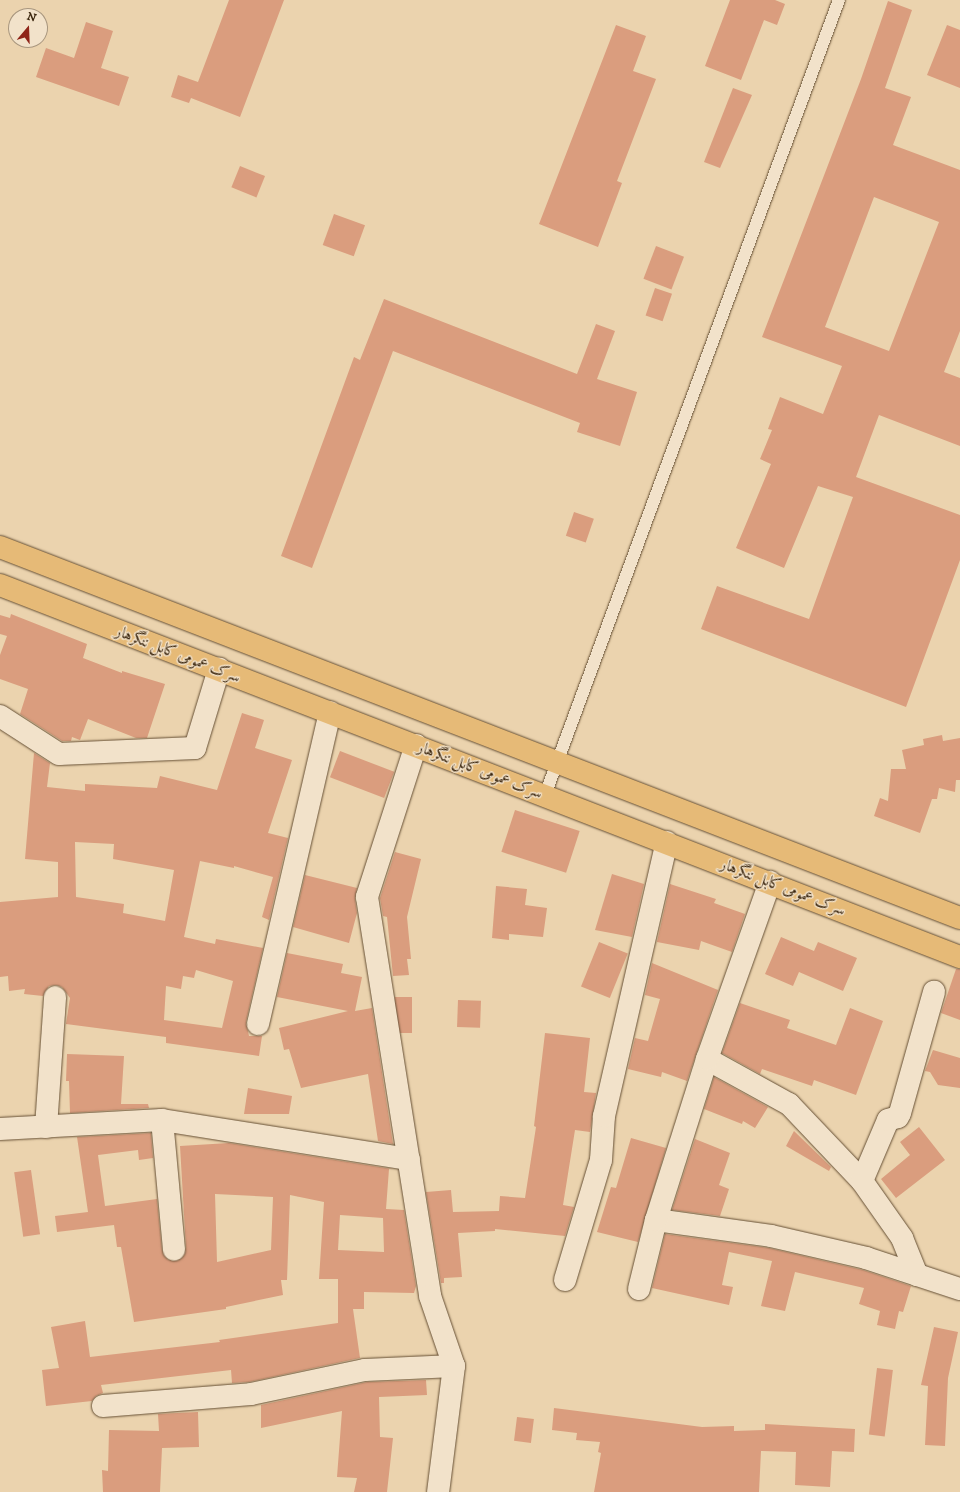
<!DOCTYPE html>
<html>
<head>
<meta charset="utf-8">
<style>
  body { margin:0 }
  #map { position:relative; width:960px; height:1492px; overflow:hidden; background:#ebd3ae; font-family:"IM FELL DW Pica",Amiri,serif }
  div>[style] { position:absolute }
  .building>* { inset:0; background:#da9d7e; transform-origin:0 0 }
  .roads { filter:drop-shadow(0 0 1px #665035) drop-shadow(0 0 1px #665035) }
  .lane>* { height:12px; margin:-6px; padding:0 6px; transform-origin:6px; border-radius:6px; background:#f2e2ca }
  .street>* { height:22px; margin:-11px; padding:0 11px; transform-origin:11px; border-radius:11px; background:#f2e2ca }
  .highway>* { height:22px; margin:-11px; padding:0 11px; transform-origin:11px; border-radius:11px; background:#e6ba77 }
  span { translate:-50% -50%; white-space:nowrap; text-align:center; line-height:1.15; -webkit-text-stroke:3px #f2e2ca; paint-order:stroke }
  .street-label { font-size:16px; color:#3a250d }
  .north { position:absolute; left:8px; top:8px; width:40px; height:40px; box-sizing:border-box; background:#f2e2ca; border:1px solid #a8967e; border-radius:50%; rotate:19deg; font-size:11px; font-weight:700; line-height:16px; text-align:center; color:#3a250d }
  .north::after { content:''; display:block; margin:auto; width:14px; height:18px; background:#8f2418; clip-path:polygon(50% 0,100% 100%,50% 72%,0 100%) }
</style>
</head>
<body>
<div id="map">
  <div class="building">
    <i style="clip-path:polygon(229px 0,284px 0,240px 117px,191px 98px,189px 103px,171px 97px,178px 75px,198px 82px)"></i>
    <i style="clip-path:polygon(730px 0,775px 0,785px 4px,777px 25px,764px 20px,741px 80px,705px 66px)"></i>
    <i style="clip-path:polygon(evenodd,888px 1px,912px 10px,885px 88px,911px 97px,893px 145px,960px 170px,960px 331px,944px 372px,960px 378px,960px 446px,879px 415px,856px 477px,960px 515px,960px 560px,906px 707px,701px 629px,717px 586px,809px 619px,853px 497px,818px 486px,784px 568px,736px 548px,771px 464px,760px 459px,772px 430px,768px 429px,780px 397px,823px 414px,842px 366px,762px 337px,861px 79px,888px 1px,874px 197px,939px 222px,889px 351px,825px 327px,874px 197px)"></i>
    <i style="clip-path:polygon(86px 22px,113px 31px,101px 68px,129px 77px,119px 106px,36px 77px,46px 48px,74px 58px)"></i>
    <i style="clip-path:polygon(616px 25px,646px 36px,633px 71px,656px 79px,617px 181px,622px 183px,598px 247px,539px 224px)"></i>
    <i style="clip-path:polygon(947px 25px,960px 30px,960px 88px,927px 75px)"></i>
    <i style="clip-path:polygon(733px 88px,752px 95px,720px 168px,704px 162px)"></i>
    <i style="left:240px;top:166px;width:27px;height:23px;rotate:22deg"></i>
    <i style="left:334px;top:214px;width:33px;height:33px;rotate:20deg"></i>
    <i style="left:656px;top:246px;width:30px;height:35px;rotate:21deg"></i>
    <i style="left:655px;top:288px;width:18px;height:29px;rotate:19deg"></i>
    <i style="clip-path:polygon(384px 299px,577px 374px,596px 324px,615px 331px,597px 379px,637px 392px,620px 446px,577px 432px,580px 423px,393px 351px,312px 568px,281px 556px,354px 357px,360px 360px)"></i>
    <i style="left:574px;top:512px;width:21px;height:25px;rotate:19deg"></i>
    <i style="clip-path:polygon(11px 614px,87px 644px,83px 658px,122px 673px,122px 671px,165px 684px,147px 738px,136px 738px,88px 719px,80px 740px,72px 737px,71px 741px,62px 741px,20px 714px,28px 689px,0 679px,0 655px,7px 636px,0 634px,0 615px,10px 618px)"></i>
    <i style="clip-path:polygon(evenodd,242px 713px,264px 720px,255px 748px,292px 760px,268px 833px,288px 838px,269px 920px,262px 917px,273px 877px,234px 866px,234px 868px,200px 861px,184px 937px,215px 944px,216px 939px,263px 948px,246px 1022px,249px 1036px,262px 1036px,259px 1056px,166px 1043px,166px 1037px,66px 1024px,70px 998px,62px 987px,56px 985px,49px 986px,43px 996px,24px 994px,25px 989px,9px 991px,8px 976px,0 977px,0 902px,58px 897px,58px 862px,25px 859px,34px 753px,50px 763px,47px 787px,85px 791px,85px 784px,157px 788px,160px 776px,217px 790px,242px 713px,75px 842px,114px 844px,113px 859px,174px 870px,165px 921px,123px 913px,124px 904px,76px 897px,75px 842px,242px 713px,196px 970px,233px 981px,222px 1028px,164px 1020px,166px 986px,181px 989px,183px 976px,194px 978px,196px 970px)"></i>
    <i style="clip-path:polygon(942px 735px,943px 741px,960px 738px,960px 780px,956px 780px,955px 792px,939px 788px,937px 799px,932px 799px,920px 833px,874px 816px,880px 798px,888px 801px,891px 769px,906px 769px,902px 750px,924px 745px,923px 739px)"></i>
    <i style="left:340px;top:751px;width:58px;height:28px;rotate:21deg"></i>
    <i style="left:515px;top:810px;width:68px;height:44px;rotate:18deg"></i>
    <i style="clip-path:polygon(395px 852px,421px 859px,407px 917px,411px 959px,407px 959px,409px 975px,393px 976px,387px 917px,383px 916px,380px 898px)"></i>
    <i style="clip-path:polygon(612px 874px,644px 884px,632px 937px,595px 930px)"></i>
    <i style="clip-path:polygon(305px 875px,357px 888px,355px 899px,357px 913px,349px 943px,293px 927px)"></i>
    <i style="clip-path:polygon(670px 884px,716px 899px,714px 903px,745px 914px,732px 952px,701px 941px,699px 950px,657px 942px)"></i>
    <i style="clip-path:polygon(496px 886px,527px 889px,525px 905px,547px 908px,543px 937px,509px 934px,509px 940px,492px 938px)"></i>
    <i style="clip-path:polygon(781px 937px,814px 951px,818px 942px,857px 958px,843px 991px,799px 972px,793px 986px,765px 974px)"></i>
    <i style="left:599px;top:942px;width:31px;height:48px;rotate:22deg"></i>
    <i style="clip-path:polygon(287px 953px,343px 964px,341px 973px,362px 977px,355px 1011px,372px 1008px,393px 1144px,378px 1141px,368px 1074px,301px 1088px,289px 1049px,284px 1050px,279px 1028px,348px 1011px,277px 997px)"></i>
    <i style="clip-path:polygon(652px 963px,718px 990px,687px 1081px,662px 1072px,661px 1077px,628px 1069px,635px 1038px,648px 1041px,660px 999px,645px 995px)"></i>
    <i style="clip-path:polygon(956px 969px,960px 969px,960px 1020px,941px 1013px)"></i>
    <i style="left:395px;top:997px;width:17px;height:36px"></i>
    <i style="left:458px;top:1000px;width:23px;height:27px;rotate:2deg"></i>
    <i style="clip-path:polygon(740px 1003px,790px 1020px,787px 1028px,836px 1045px,850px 1008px,883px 1021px,856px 1095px,814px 1080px,812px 1086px,762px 1069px,760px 1074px,722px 1053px)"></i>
    <i style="clip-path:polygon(545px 1033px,590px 1038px,584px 1092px,596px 1093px,590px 1132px,575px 1130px,563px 1205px,574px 1207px,565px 1236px,495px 1229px,495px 1231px,458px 1233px,462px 1277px,444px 1278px,444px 1283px,441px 1283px,426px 1192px,451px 1190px,453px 1212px,499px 1211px,500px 1196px,525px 1198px,536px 1127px,534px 1126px)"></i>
    <i style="clip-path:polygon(933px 1050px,960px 1058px,960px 1088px,938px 1085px,930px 1072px,925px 1071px)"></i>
    <i style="clip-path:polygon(67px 1054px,124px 1056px,121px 1104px,148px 1104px,149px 1108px,70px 1113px,69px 1081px,66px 1081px)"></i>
    <i style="clip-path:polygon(714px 1077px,768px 1107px,755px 1128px,743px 1121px,742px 1124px,704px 1109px)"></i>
    <i style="clip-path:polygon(248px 1088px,292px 1096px,289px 1114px,244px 1114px)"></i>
    <i style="clip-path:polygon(919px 1127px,945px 1160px,896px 1198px,881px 1179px,910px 1155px,900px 1142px)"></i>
    <i style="clip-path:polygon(794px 1131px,831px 1167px,829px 1171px,786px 1146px)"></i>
    <i style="clip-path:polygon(evenodd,151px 1133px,153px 1158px,139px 1160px,138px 1150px,98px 1155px,105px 1206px,157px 1199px,162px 1250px,168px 1260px,181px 1259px,186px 1248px,180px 1146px,229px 1143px,392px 1169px,389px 1169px,386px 1209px,404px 1210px,416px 1286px,414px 1293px,364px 1292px,364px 1309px,353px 1309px,360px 1358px,249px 1382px,232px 1383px,231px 1370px,101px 1385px,103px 1393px,96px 1396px,92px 1401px,46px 1406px,42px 1370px,59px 1368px,51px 1327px,85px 1321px,90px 1357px,220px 1342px,219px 1340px,338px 1323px,338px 1279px,319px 1279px,324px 1202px,290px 1195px,287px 1280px,281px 1280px,283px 1295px,226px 1307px,226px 1309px,134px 1322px,121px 1247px,117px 1247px,114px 1225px,57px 1232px,55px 1216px,88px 1212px,77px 1137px,151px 1133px,215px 1194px,273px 1197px,271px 1250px,217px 1262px,215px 1194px,151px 1133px,340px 1215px,383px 1218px,384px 1252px,338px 1250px,340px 1215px)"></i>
    <i style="clip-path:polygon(631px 1138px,666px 1148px,638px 1242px,597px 1232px,611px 1187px,616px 1188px)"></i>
    <i style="clip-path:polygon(695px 1139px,730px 1153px,719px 1185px,729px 1189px,720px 1216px,672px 1210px)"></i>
    <i style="left:31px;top:1170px;width:65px;height:17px;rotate:82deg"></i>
    <i style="clip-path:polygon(665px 1234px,769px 1248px,863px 1270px,911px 1286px,903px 1312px,899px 1311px,895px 1329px,877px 1325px,880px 1311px,859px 1304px,864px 1288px,795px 1272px,785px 1311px,761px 1306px,772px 1261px,729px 1252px,722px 1285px,733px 1287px,729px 1305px,652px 1288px)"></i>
    <i style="clip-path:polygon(934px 1327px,958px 1332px,948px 1378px,945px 1446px,925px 1445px,928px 1386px,921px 1385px)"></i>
    <i style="left:877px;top:1368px;width:16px;height:67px;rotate:7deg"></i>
    <i style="clip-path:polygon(426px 1380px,427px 1395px,379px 1397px,380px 1437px,393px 1438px,387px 1492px,354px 1492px,357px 1478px,337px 1477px,342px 1411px,261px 1428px,261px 1405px,367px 1382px)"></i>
    <i style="clip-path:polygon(554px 1408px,702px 1427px,734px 1426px,734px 1431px,765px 1430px,765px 1424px,855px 1429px,854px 1452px,832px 1451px,830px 1487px,795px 1485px,796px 1452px,761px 1451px,759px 1492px,594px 1492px,601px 1453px,598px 1452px,600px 1442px,576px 1440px,577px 1433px,552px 1430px)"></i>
    <i style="clip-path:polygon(198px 1412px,199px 1447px,162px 1448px,160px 1492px,103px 1492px,102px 1470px,108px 1471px,109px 1430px,159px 1431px,158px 1414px)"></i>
    <i style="left:517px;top:1417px;width:17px;height:24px;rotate:7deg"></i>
  </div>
  <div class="roads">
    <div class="lane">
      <i style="left:545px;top:795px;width:848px;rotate:-69.71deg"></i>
    </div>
    <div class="street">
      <i style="left:0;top:716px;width:70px;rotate:32.8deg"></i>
      <i style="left:59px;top:754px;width:136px;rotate:-2.5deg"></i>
      <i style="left:195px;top:748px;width:83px;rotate:-73.1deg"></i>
      <i style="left:416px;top:745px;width:160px;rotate:107.9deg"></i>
      <i style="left:367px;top:897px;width:404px;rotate:81deg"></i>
      <i style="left:430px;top:1296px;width:74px;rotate:71.1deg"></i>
      <i style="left:454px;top:1366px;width:127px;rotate:97.2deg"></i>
      <i style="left:258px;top:1024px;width:320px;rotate:-77deg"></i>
      <i style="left:707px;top:1059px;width:94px;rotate:28.8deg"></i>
      <i style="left:789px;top:1104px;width:106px;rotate:46.5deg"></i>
      <i style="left:862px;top:1181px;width:70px;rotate:54.9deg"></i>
      <i style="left:902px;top:1238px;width:40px;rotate:68deg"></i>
      <i style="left:162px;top:1120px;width:130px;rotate:84.7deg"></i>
      <i style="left:46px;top:1127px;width:130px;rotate:-86deg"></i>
      <i style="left:0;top:1129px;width:162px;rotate:-3.2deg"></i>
      <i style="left:162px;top:1120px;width:250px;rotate:9deg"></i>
      <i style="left:862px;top:1181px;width:66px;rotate:-66.9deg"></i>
      <i style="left:888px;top:1120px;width:10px;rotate:-17deg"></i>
      <i style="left:898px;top:1117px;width:4px;rotate:-63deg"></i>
      <i style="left:900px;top:1113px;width:126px;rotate:-74.3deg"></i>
      <i style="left:656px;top:1220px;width:116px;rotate:7.9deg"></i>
      <i style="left:771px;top:1236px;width:98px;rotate:13deg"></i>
      <i style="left:866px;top:1258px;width:99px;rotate:18.3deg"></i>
      <i style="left:565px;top:1280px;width:125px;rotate:-73.3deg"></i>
      <i style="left:601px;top:1160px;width:44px;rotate:-86.1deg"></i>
      <i style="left:604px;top:1116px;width:281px;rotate:-77.1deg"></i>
      <i style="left:639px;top:1289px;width:71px;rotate:-76.2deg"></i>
      <i style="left:656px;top:1220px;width:169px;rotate:-72.4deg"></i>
      <i style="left:707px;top:1059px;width:188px;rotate:-70.4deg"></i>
      <i style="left:103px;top:1406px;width:148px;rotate:-4.6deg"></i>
      <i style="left:251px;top:1394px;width:116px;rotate:-11.9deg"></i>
      <i style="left:365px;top:1370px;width:89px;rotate:-2.6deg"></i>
    </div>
    <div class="highway">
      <i style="left:0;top:547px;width:1029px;rotate:21.13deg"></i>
      <i style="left:0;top:585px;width:1030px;rotate:21.18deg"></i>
    </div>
  </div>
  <div class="street-label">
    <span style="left:178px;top:654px;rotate:21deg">سرک عمومی کابل ننگرهار</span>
    <span style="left:480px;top:770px;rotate:21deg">سرک عمومی کابل ننگرهار</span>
    <span style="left:783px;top:887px;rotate:21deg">سرک عمومی کابل ننگرهار</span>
  </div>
  <div class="north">N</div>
</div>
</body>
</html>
